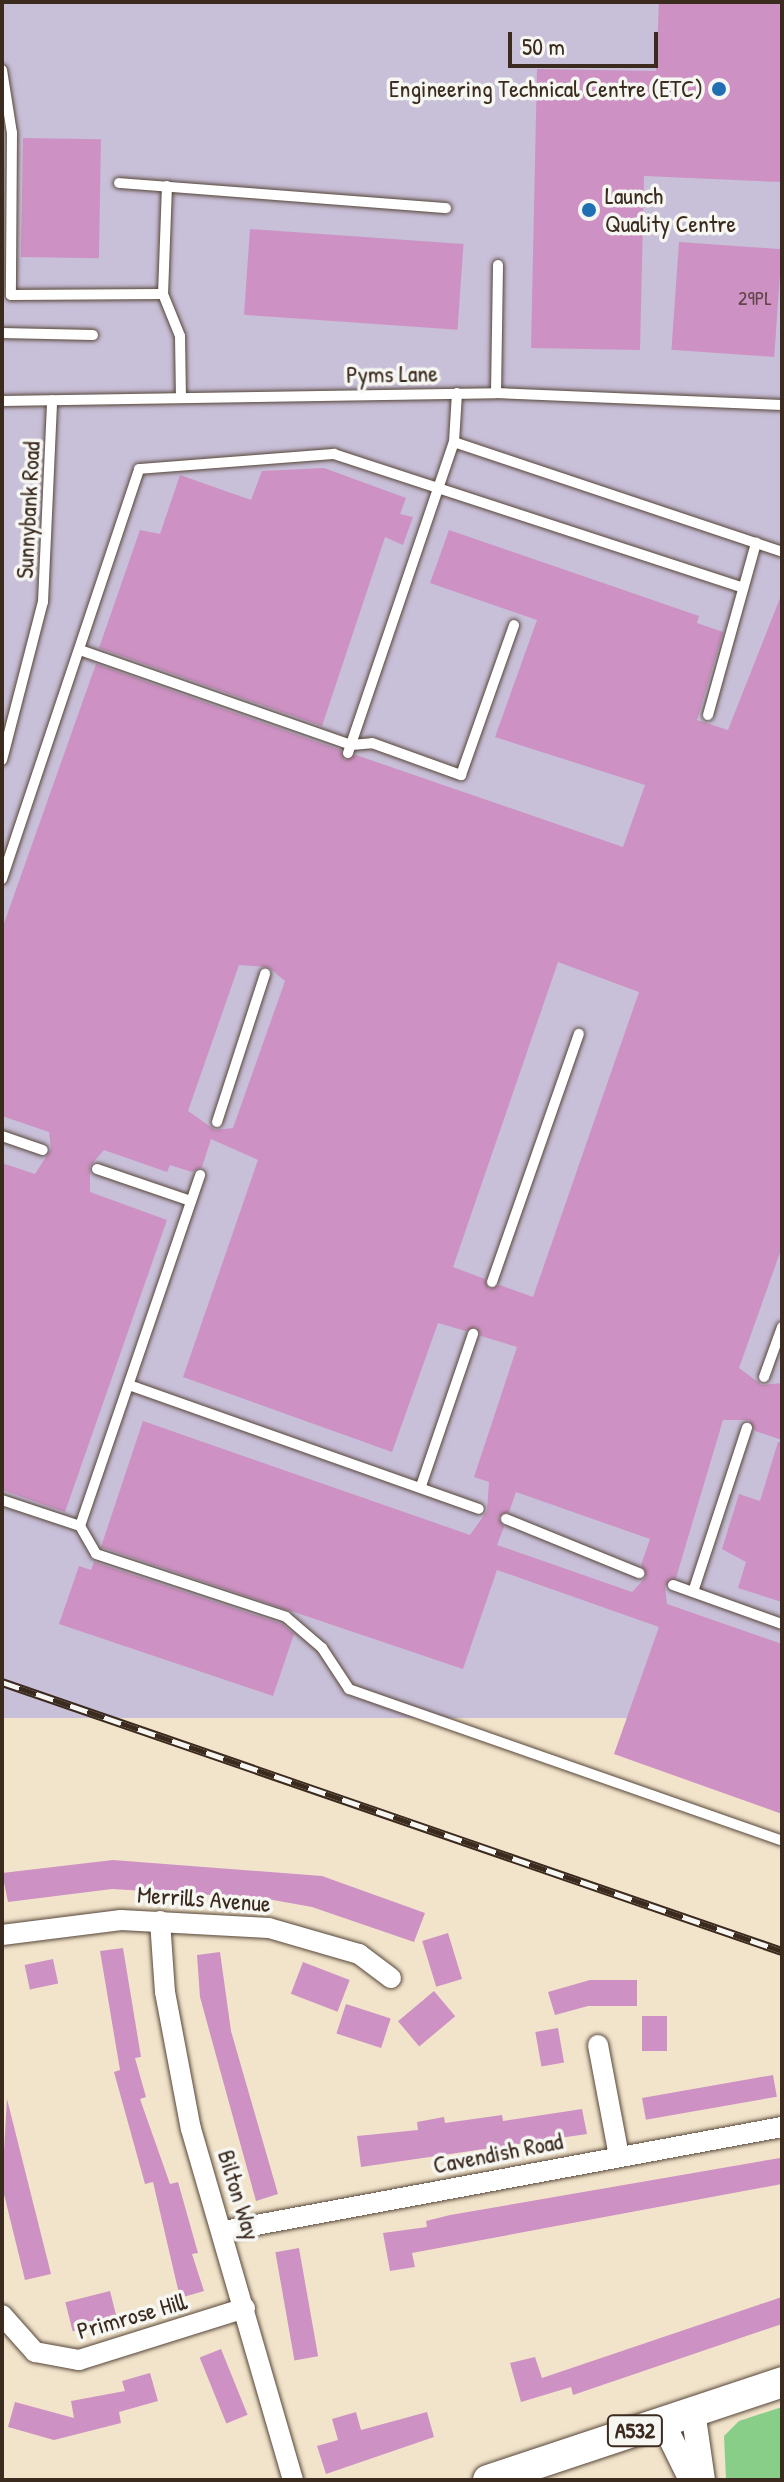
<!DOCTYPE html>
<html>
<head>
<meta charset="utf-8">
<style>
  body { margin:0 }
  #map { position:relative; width:784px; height:2482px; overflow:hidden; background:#f2e4cb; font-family:"Patrick Hand",sans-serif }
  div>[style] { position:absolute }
  .industrial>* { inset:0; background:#c8bfd8; transform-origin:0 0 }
  .green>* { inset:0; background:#89ce88 }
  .building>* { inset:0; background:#cd92c3; transform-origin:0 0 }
  .roads { filter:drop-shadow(0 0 2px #564638) drop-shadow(0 0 2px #564638) }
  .service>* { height:10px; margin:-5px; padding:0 5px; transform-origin:5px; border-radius:5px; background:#fff }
  .minor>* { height:20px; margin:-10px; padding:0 10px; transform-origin:10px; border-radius:10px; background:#fff }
  .tertiary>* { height:24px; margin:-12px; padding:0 12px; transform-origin:12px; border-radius:12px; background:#fff }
  .primary>* { height:30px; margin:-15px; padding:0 15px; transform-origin:15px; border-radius:15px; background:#fff }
  .rail>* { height:9px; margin-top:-4.5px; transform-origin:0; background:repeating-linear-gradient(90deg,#f6f6f2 0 18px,#3b2a1e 0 36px); box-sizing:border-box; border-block:2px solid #3b2a1e }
  .dots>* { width:22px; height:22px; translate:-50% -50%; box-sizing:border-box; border:4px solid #f6f6f2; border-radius:50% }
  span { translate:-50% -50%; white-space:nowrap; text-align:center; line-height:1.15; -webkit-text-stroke:7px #f6f6f2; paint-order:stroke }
  .number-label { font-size:20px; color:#604447 }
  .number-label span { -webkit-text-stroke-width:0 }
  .shield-label span { padding:2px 6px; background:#f6f6f2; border:2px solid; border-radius:6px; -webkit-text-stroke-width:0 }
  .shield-label { font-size:22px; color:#3b2a1e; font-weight:700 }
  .poi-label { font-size:24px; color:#3b2a1e }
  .right { translate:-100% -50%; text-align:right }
  .left { translate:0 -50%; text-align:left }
  .street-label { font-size:24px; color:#3b2a1e }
  .frame { position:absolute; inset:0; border:4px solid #3b2a1e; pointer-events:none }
  .scale { position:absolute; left:508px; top:32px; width:150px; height:36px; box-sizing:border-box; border:4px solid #3b2a1e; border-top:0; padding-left:10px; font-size:24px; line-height:28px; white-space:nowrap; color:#3b2a1e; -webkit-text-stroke:6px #f6f6f2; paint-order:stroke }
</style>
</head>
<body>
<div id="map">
  <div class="industrial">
    <i style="left:2px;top:2px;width:780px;height:1716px"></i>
  </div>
  <div class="green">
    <i style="clip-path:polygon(782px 2407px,782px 2480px,726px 2480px,724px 2436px,739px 2421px)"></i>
  </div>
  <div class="building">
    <i style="clip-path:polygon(659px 2px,782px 2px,782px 182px,644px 176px,640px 350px,531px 348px,537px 69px,656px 71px)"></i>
    <i style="left:23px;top:138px;width:78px;height:119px;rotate:1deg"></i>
    <i style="left:250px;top:229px;width:214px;height:86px;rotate:4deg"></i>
    <i style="left:679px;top:242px;width:103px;height:108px;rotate:4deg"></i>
    <i style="clip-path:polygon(324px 468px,406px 498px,400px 514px,413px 517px,403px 545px,385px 537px,322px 726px,99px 648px,140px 530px,160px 534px,180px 475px,251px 500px,262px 471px)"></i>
    <i style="clip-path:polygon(evenodd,449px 530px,699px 616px,697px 623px,723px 632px,697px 720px,728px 730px,782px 593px,782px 1247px,739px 1368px,762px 1385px,782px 1383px,782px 1440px,755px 1431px,749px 1420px,723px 1420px,676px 1578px,665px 1586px,667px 1604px,782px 1644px,782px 1814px,614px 1754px,659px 1627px,497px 1570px,463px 1669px,101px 1547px,143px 1421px,470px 1535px,487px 1511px,489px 1482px,474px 1477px,517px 1347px,481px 1336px,476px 1327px,466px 1331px,438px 1323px,392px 1452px,183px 1377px,258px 1160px,211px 1139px,202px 1167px,192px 1172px,170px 1165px,167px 1172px,104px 1150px,90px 1166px,90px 1192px,167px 1220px,65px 1512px,2px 1490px,2px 1163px,35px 1174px,51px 1149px,49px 1132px,2px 1116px,2px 929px,96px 664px,340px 750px,345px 760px,356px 755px,623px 847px,645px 785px,495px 737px,537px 620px,430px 583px,449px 530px,558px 962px,639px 992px,533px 1297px,500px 1285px,489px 1289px,485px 1279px,453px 1267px,558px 962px,449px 530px,239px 965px,268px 967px,285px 981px,233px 1128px,215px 1130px,188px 1111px,239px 965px,449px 530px,516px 1492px,650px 1539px,641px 1565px,646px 1577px,632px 1592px,497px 1545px,504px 1527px,498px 1517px,509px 1512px,516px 1492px)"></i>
    <i style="clip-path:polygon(778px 1442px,782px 1442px,782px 1602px,738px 1588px,746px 1562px,722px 1549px,739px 1494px,760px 1501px)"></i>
    <i style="clip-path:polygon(94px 1562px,282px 1624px,294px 1634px,273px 1696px,59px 1624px,79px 1566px,91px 1570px)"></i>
    <i style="clip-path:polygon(113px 1860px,322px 1876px,425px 1913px,414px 1942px,312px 1907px,262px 1898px,112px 1889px,8px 1902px,2px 1873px)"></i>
    <i style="left:448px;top:1933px;width:48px;height:27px;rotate:73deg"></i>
    <i style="clip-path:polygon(123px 1948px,141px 2057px,135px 2058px,146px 2097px,140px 2099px,170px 2184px,178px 2182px,198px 2253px,192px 2254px,204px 2291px,180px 2298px,153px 2182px,145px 2184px,114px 2072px,120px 2070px,100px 1951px)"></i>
    <i style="clip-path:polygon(220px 1952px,231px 2031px,278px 2194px,256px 2201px,200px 1997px,197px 1955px)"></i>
    <i style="left:53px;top:1959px;width:25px;height:29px;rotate:78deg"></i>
    <i style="left:303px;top:1962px;width:50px;height:34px;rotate:21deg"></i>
    <i style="clip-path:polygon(590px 1980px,637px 1980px,637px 2006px,588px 2006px,555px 2015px,548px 1992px)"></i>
    <i style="left:434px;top:1991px;width:33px;height:47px;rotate:50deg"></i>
    <i style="left:346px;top:2004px;width:47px;height:31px;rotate:18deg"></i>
    <i style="left:642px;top:2016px;width:25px;height:35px"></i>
    <i style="left:558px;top:2028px;width:35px;height:23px;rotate:80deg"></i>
    <i style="left:773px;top:2075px;width:22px;height:133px;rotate:80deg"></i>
    <i style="clip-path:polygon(7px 2099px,51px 2274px,25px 2280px,2px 2186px)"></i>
    <i style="clip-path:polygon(582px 2109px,587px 2134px,361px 2167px,357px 2136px,418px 2130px,417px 2122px,444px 2117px,445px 2123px,502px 2115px,503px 2121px)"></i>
    <i style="clip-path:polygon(780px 2158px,782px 2184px,412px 2253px,415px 2267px,390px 2271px,383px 2233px,427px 2227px,426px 2221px,450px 2215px)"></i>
    <i style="left:299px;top:2248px;width:110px;height:24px;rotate:80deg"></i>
    <i style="left:110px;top:2291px;width:30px;height:46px;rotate:76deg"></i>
    <i style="clip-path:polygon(782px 2297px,782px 2324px,573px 2395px,571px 2387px,521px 2402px,510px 2363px,535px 2357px,542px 2378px)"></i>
    <i style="left:221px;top:2349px;width:71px;height:23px;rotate:68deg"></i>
    <i style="clip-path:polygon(150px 2373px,158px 2401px,119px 2412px,121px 2423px,54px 2440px,8px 2427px,15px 2402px,74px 2418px,71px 2401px,125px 2391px,122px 2381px)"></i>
    <i style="clip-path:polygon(356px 2412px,361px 2430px,427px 2412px,434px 2437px,326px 2474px,317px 2446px,338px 2440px,332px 2419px)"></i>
  </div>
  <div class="roads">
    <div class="service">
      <i style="left:2px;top:70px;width:64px;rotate:81deg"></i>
      <i style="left:12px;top:133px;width:162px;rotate:90.4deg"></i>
      <i style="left:11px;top:295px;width:152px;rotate:-0.4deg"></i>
      <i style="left:119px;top:183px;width:328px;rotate:4.4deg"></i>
      <i style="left:167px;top:186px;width:108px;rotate:92.1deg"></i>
      <i style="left:163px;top:294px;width:45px;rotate:68deg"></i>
      <i style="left:180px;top:336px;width:62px;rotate:89.1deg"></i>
      <i style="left:2px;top:333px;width:91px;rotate:1.3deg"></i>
      <i style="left:496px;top:393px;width:128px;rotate:-89.1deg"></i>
      <i style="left:2px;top:401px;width:494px;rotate:-0.9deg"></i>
      <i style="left:496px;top:393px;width:286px;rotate:2.4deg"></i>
      <i style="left:454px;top:442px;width:346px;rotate:18.5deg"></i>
      <i style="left:80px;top:650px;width:287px;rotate:19.3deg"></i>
      <i style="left:351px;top:745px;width:21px;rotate:-5deg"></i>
      <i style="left:372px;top:743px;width:95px;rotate:19.8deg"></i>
      <i style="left:461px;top:775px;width:159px;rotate:-70.5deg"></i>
      <i style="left:708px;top:715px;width:179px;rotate:-74.4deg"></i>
      <i style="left:348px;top:753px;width:329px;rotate:-71.2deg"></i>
      <i style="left:454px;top:442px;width:49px;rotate:-86.5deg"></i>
      <i style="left:2px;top:760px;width:163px;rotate:-75.5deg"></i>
      <i style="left:43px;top:602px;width:202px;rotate:-87.4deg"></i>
      <i style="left:2px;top:879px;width:432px;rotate:-71.5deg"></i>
      <i style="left:139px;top:469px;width:196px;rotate:-4.4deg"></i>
      <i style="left:334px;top:454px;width:427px;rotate:18.1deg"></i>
      <i style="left:217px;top:1122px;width:156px;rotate:-72deg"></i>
      <i style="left:2px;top:1136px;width:43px;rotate:18.9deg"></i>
      <i style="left:97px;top:1169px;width:99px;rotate:18.8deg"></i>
      <i style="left:492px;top:1282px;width:263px;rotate:-70.7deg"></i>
      <i style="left:764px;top:1377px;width:53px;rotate:-70.2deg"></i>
      <i style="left:129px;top:1385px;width:371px;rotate:19.5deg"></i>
      <i style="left:421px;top:1486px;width:161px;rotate:-71.1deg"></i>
      <i style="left:2px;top:1500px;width:82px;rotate:18.4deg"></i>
      <i style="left:80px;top:1526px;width:371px;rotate:-71.1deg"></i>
      <i style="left:506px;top:1519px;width:144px;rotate:22.1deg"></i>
      <i style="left:80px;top:1526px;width:32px;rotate:60deg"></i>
      <i style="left:96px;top:1554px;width:200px;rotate:18.3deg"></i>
      <i style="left:286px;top:1617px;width:48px;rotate:40.7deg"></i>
      <i style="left:322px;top:1648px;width:49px;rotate:56.6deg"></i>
      <i style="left:349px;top:1689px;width:459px;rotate:19.3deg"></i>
      <i style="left:673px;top:1585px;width:116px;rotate:19.7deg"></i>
      <i style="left:693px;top:1592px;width:173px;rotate:-71.8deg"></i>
    </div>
    <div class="minor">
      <i style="left:160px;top:1921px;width:71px;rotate:86deg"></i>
      <i style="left:165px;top:1992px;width:139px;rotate:79.3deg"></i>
      <i style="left:191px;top:2129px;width:366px;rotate:73.8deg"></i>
      <i style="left:2px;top:1935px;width:120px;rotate:-7.2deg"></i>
      <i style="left:121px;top:1920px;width:148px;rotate:3.1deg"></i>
      <i style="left:269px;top:1928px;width:94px;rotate:16.1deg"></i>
      <i style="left:359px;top:1954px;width:40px;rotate:37deg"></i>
      <i style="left:598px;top:2045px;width:113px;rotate:79.3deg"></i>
      <i style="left:224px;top:2231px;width:568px;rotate:-10.56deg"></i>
      <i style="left:2px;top:2315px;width:50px;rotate:48.3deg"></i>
      <i style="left:35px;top:2352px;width:45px;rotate:10.3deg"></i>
      <i style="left:79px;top:2360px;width:174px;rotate:-17.4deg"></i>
    </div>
    <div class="tertiary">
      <i style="left:693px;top:2411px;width:70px;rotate:81.8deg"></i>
      <i style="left:662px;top:2421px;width:66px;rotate:63.8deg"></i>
    </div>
    <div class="primary">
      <i style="left:488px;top:2480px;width:310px;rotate:-18.4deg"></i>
    </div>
  </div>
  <div class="rail">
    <i style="left:2px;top:1682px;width:825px;rotate:19.03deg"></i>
  </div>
  <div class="dots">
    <i style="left:719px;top:89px;background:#1f6fb2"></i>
    <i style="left:589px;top:210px;background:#1f6fb2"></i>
  </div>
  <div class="number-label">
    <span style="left:755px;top:297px">29PL</span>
  </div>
  <div class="shield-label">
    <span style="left:635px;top:2431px">A532</span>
  </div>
  <div class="poi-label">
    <span class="right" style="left:703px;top:89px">Engineering Technical Centre (ETC)</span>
    <span class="left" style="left:605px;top:210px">Launch<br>Quality Centre</span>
  </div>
  <div class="street-label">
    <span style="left:392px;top:374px;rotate:-1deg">Pyms Lane</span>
    <span style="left:28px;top:510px;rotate:-87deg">Sunnybank Road</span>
    <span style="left:204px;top:1899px;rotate:4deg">Merrills Avenue</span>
    <span style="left:498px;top:2153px;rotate:-11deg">Cavendish Road</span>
    <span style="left:239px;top:2195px;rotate:73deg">Bilton Way</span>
    <span style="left:132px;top:2316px;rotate:-16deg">Primrose Hill</span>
  </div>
  <div class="frame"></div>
  <div class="scale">50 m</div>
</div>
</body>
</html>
